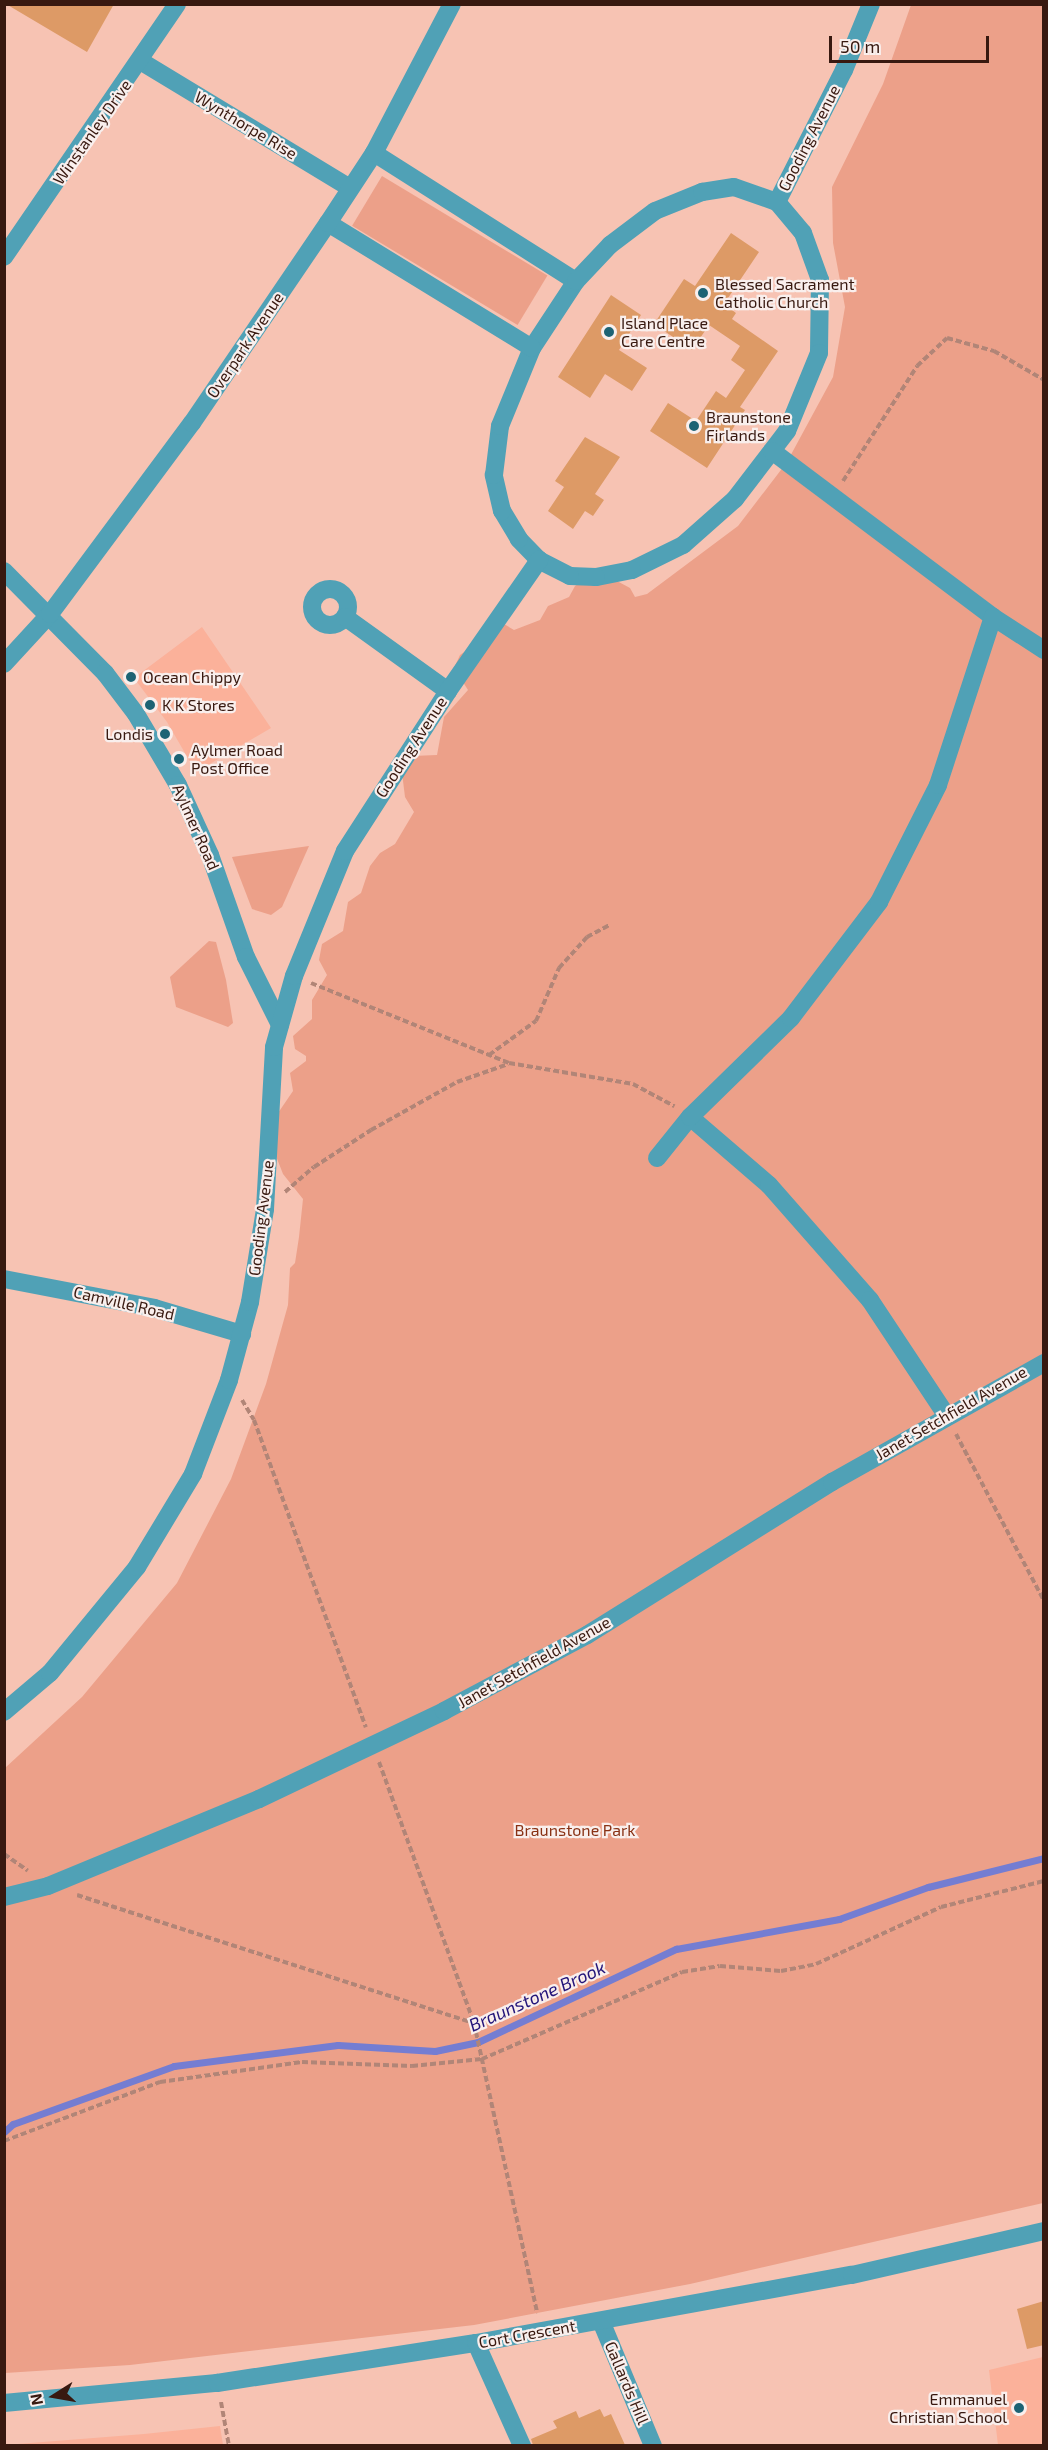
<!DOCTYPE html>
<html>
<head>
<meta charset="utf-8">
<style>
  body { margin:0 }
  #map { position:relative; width:1048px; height:2450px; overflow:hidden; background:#f7c3b3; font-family:"Exo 2",sans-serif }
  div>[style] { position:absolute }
  .built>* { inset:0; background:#fbb19a }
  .green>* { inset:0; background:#eca089; transform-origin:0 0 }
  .stream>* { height:7px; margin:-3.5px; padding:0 3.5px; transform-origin:3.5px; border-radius:3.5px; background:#747dd2 }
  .building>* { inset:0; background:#dd9a66 }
  .path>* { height:4px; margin-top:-2px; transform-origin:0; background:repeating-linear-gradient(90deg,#b18577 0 6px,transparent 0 9px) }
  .minor>* { height:18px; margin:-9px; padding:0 9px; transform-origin:9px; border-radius:9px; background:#50a1b6 }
  .minor>.ring { margin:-9px; padding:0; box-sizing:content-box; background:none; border:18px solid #50a1b6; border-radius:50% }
  .dots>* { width:16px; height:16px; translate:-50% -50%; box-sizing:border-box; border:3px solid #f9efed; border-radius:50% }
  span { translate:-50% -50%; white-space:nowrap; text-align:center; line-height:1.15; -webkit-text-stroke:4.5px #f9efed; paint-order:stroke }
  .street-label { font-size:16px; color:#381910 }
  .poi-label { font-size:16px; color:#381910 }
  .left { translate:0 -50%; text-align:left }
  .right { translate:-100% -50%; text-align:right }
  .park-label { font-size:16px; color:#893215 }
  .water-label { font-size:18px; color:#231479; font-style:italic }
  .frame { position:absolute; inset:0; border:6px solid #381910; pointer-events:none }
  .north { position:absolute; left:24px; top:2366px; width:60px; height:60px; -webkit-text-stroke:4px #f9efed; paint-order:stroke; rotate:259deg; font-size:16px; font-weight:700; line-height:24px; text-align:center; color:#381910 }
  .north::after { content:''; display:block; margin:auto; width:21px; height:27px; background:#381910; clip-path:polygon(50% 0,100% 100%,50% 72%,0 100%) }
  .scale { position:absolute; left:829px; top:36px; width:160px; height:27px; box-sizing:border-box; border:3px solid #381910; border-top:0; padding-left:8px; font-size:18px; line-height:21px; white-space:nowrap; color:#381910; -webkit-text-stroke:4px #f9efed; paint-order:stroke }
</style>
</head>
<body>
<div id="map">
  <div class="built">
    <i style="clip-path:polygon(202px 627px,271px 728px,196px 772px,167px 722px,134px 678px)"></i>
    <i style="clip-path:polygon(1043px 2357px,1043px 2445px,998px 2445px,989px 2370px)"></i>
    <i style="clip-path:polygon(220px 2426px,223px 2445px,5px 2445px,144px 2434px)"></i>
  </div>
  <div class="green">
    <i style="clip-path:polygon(911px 5px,1043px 5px,1043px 2203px,690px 2284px,474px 2325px,130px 2365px,5px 2373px,5px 1768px,82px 1697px,177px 1583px,231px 1479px,266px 1384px,288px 1305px,290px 1268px,295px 1263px,299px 1237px,303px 1199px,283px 1174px,276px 1156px,278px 1113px,293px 1091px,290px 1073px,306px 1061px,306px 1056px,295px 1049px,293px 1036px,312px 1019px,312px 1000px,327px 975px,319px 960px,322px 944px,343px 931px,348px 902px,361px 893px,370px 866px,380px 853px,395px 844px,414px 812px,405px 797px,402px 773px,413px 756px,437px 755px,444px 717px,468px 690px,454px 668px,460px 655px,504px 624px,514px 630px,540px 620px,548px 606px,569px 597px,575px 586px,590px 576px,604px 574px,630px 588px,635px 597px,647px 594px,738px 526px,787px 462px,833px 377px,845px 307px,833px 243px,832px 187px,883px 84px)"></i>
    <i style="left:382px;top:176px;width:193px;height:58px;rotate:31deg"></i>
    <i style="clip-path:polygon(309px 846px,282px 907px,271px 915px,252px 909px,232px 857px)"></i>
    <i style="clip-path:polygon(209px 941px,216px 942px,226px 980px,233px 1023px,228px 1027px,176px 1007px,170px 977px)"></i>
  </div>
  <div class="stream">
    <i style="left:4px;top:2132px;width:12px;rotate:-42deg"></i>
    <i style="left:13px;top:2124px;width:171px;rotate:-19.8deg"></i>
    <i style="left:174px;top:2066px;width:165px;rotate:-7.3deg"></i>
    <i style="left:338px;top:2045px;width:97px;rotate:3.5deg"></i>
    <i style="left:435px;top:2051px;width:44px;rotate:-11.8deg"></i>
    <i style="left:478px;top:2042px;width:219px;rotate:-25.2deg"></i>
    <i style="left:676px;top:1949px;width:166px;rotate:-10.4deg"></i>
    <i style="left:839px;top:1919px;width:95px;rotate:-19.8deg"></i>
    <i style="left:928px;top:1887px;width:120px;rotate:-14deg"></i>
  </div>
  <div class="building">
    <i style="clip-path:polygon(6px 4px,114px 4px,87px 52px)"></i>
    <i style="clip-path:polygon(731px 233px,759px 252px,724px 304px,736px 313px,732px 319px,778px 351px,740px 407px,745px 410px,707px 468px,650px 431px,668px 403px,696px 421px,716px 391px,726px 398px,745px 370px,731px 360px,740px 346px,709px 325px,692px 350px,654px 324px,684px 279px,695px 286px)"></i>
    <i style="clip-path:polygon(611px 295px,641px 315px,619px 350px,647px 368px,632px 391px,605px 374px,590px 398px,558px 377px)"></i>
    <i style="clip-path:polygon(585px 437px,620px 457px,595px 494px,604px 500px,593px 516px,585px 511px,573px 529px,548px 511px,564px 487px,555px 481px)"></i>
    <i style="clip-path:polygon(1044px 2301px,1044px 2345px,1027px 2349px,1017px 2309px)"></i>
    <i style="clip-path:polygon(600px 2409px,604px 2417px,611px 2414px,625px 2445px,533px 2445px,531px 2439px,557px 2428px,553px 2421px,576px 2411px,579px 2418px)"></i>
  </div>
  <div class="path">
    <i style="left:843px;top:481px;width:137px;rotate:-57.2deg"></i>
    <i style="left:917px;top:366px;width:41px;rotate:-43deg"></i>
    <i style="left:947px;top:338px;width:49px;rotate:15.5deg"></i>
    <i style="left:994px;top:351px;width:58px;rotate:30.1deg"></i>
    <i style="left:311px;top:983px;width:214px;rotate:22deg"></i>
    <i style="left:509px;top:1063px;width:126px;rotate:9.6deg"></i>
    <i style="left:633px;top:1084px;width:47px;rotate:28.2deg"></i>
    <i style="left:489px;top:1055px;width:58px;rotate:-35.9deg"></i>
    <i style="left:536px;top:1021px;width:58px;rotate:-66.5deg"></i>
    <i style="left:559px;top:968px;width:42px;rotate:-47.9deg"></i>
    <i style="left:587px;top:937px;width:26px;rotate:-28deg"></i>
    <i style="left:285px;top:1192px;width:38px;rotate:-41deg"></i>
    <i style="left:314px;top:1167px;width:68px;rotate:-33deg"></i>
    <i style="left:371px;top:1130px;width:98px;rotate:-29.2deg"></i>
    <i style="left:457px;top:1082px;width:54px;rotate:-19.4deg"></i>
    <i style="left:242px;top:1400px;width:23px;rotate:59deg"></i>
    <i style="left:254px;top:1420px;width:327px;rotate:70deg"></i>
    <i style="left:956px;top:1434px;width:189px;rotate:62.2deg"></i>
    <i style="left:379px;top:1762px;width:278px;rotate:70deg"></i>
    <i style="left:474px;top:2023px;width:297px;rotate:77.7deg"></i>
    <i style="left:4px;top:1854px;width:29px;rotate:35deg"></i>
    <i style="left:77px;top:1895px;width:417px;rotate:17.9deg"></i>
    <i style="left:4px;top:2141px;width:167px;rotate:-20.7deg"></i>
    <i style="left:160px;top:2082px;width:143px;rotate:-8deg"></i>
    <i style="left:302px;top:2062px;width:110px;rotate:2.1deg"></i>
    <i style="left:412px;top:2066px;width:70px;rotate:-5.7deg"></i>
    <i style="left:482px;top:2059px;width:218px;rotate:-23.5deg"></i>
    <i style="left:682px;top:1972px;width:38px;rotate:-9deg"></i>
    <i style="left:720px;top:1966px;width:61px;rotate:4.7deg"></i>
    <i style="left:781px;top:1971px;width:36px;rotate:-11deg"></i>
    <i style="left:816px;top:1964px;width:137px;rotate:-24.5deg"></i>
    <i style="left:941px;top:1907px;width:106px;rotate:-14.2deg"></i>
    <i style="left:221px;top:2402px;width:45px;rotate:79.7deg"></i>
  </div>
  <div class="minor">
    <i style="left:142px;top:62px;width:243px;rotate:31.2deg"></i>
    <i style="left:374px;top:153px;width:239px;rotate:32.4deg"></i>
    <i style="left:734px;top:187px;width:46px;rotate:19.2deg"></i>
    <i style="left:777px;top:202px;width:40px;rotate:50deg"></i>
    <i style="left:803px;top:233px;width:50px;rotate:70.1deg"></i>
    <i style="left:820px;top:280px;width:73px;rotate:90.8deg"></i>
    <i style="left:819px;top:353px;width:84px;rotate:112.3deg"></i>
    <i style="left:787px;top:431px;width:86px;rotate:127.4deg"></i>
    <i style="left:735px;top:499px;width:69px;rotate:138.5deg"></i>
    <i style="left:683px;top:545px;width:57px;rotate:153.9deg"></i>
    <i style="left:632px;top:570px;width:37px;rotate:169deg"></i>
    <i style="left:596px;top:577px;width:26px;rotate:-178deg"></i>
    <i style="left:570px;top:576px;width:35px;rotate:-153deg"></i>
    <i style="left:539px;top:560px;width:29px;rotate:-134deg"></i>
    <i style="left:519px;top:539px;width:33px;rotate:-121deg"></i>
    <i style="left:502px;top:511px;width:37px;rotate:-103deg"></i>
    <i style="left:494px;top:475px;width:49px;rotate:-83deg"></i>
    <i style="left:500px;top:426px;width:84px;rotate:-67.7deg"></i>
    <i style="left:532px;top:348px;width:80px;rotate:-56.7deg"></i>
    <i style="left:576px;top:281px;width:50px;rotate:-46.6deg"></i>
    <i style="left:610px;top:245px;width:56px;rotate:-37.1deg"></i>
    <i style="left:655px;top:211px;width:51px;rotate:-22deg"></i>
    <i style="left:702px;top:192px;width:32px;rotate:-9deg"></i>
    <i style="left:777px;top:202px;width:148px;rotate:-63.1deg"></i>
    <i style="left:844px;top:70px;width:71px;rotate:-67.8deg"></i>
    <i style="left:328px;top:223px;width:239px;rotate:31.5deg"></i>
    <i style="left:4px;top:257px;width:306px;rotate:-55.6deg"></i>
    <i style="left:772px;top:451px;width:276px;rotate:36.9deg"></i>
    <i style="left:993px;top:617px;width:61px;rotate:32.9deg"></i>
    <i style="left:4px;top:571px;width:144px;rotate:45.3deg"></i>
    <i style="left:105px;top:673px;width:51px;rotate:52.9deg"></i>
    <i style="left:136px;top:714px;width:82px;rotate:59.4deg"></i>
    <i style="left:178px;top:785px;width:77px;rotate:65.4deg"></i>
    <i style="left:210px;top:855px;width:108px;rotate:70.6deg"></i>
    <i style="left:246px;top:957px;width:76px;rotate:63.4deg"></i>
    <i class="ring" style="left:312px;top:589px;width:18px;height:18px"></i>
    <i style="left:345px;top:617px;width:127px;rotate:35.7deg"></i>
    <i style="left:4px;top:664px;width:68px;rotate:-47.4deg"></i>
    <i style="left:50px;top:614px;width:238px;rotate:-53.4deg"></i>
    <i style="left:192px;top:423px;width:242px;rotate:-55.8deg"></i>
    <i style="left:328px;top:223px;width:84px;rotate:-56.7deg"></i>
    <i style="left:374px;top:153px;width:168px;rotate:-62.4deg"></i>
    <i style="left:690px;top:1117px;width:104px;rotate:40.7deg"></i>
    <i style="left:769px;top:1185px;width:153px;rotate:48.7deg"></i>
    <i style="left:870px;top:1300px;width:138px;rotate:56.5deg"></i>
    <i style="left:657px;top:1158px;width:53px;rotate:-51.2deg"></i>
    <i style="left:690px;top:1117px;width:141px;rotate:-44.4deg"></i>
    <i style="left:791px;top:1018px;width:146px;rotate:-52.8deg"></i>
    <i style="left:879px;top:902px;width:131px;rotate:-63.2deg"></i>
    <i style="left:938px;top:785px;width:177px;rotate:-71.9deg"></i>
    <i style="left:4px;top:1279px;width:153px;rotate:10.9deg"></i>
    <i style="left:154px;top:1308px;width:92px;rotate:16.5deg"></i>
    <i style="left:4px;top:1712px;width:60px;rotate:-40.3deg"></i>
    <i style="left:50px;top:1673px;width:137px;rotate:-50.6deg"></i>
    <i style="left:137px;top:1567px;width:109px;rotate:-58.9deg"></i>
    <i style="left:193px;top:1474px;width:101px;rotate:-69deg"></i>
    <i style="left:229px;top:1380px;width:81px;rotate:-74.9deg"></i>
    <i style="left:250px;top:1302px;width:94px;rotate:-80.8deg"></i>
    <i style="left:265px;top:1209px;width:162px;rotate:-86.8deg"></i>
    <i style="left:274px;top:1047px;width:74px;rotate:-74.3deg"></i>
    <i style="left:294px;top:976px;width:135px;rotate:-67.8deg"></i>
    <i style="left:345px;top:851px;width:190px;rotate:-57.2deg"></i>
    <i style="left:448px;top:691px;width:160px;rotate:-55.2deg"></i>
    <i style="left:4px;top:1897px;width:45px;rotate:-14deg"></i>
    <i style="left:48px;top:1886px;width:228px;rotate:-22.4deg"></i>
    <i style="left:259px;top:1799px;width:205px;rotate:-25.4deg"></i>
    <i style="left:444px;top:1711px;width:162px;rotate:-28deg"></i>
    <i style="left:587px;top:1635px;width:289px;rotate:-32deg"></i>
    <i style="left:832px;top:1482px;width:243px;rotate:-29.3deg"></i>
    <i style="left:601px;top:2321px;width:135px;rotate:67.4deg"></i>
    <i style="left:476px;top:2343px;width:113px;rotate:65.9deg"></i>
    <i style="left:4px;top:2403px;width:214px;rotate:-5.4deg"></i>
    <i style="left:217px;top:2383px;width:262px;rotate:-8.8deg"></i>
    <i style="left:476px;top:2343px;width:382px;rotate:-10.3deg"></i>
    <i style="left:852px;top:2275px;width:197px;rotate:-12.9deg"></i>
  </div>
  <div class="dots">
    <i style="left:703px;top:293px;background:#1d6374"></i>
    <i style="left:609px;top:332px;background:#1d6374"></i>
    <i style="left:694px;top:426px;background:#1d6374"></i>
    <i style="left:131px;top:677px;background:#1d6374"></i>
    <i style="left:150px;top:705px;background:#1d6374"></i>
    <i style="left:165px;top:734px;background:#1d6374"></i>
    <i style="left:179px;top:759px;background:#1d6374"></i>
    <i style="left:1019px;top:2408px;background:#1d6374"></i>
  </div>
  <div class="street-label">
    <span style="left:246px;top:125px;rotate:31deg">Wynthorpe Rise</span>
    <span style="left:92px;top:132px;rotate:-55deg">Winstanley Drive</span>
    <span style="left:809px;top:138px;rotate:-63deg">Gooding Avenue</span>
    <span style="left:245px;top:345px;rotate:-56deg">Overpark Avenue</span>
    <span style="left:411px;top:747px;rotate:-57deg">Gooding Avenue</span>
    <span style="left:196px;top:827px;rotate:66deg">Aylmer Road</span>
    <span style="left:261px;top:1218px;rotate:-83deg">Gooding Avenue</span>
    <span style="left:124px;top:1303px;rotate:13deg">Camville Road</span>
    <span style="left:951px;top:1413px;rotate:-30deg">Janet Setchfield Avenue</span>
    <span style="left:534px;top:1662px;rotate:-29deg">Janet Setchfield Avenue</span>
    <span style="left:527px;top:2334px;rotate:-10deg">Cort Crescent</span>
    <span style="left:627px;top:2383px;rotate:67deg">Gallards Hill</span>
  </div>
  <div class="poi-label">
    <span class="left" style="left:715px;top:293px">Blessed Sacrament<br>Catholic Church</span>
    <span class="left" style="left:621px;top:332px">Island Place<br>Care Centre</span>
    <span class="left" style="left:706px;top:426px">Braunstone<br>Firlands</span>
    <span class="left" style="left:143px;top:677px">Ocean Chippy</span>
    <span class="left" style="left:162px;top:705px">K K Stores</span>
    <span class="right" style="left:153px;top:734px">Londis</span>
    <span class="left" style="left:191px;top:759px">Aylmer Road<br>Post Office</span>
    <span class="right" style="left:1007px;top:2408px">Emmanuel<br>Christian School</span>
  </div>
  <div class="park-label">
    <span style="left:575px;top:1830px">Braunstone Park</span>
  </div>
  <div class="water-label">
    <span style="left:537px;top:1996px;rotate:-24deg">Braunstone Brook</span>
  </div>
  <div class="frame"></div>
  <div class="north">N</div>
  <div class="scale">50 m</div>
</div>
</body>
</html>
